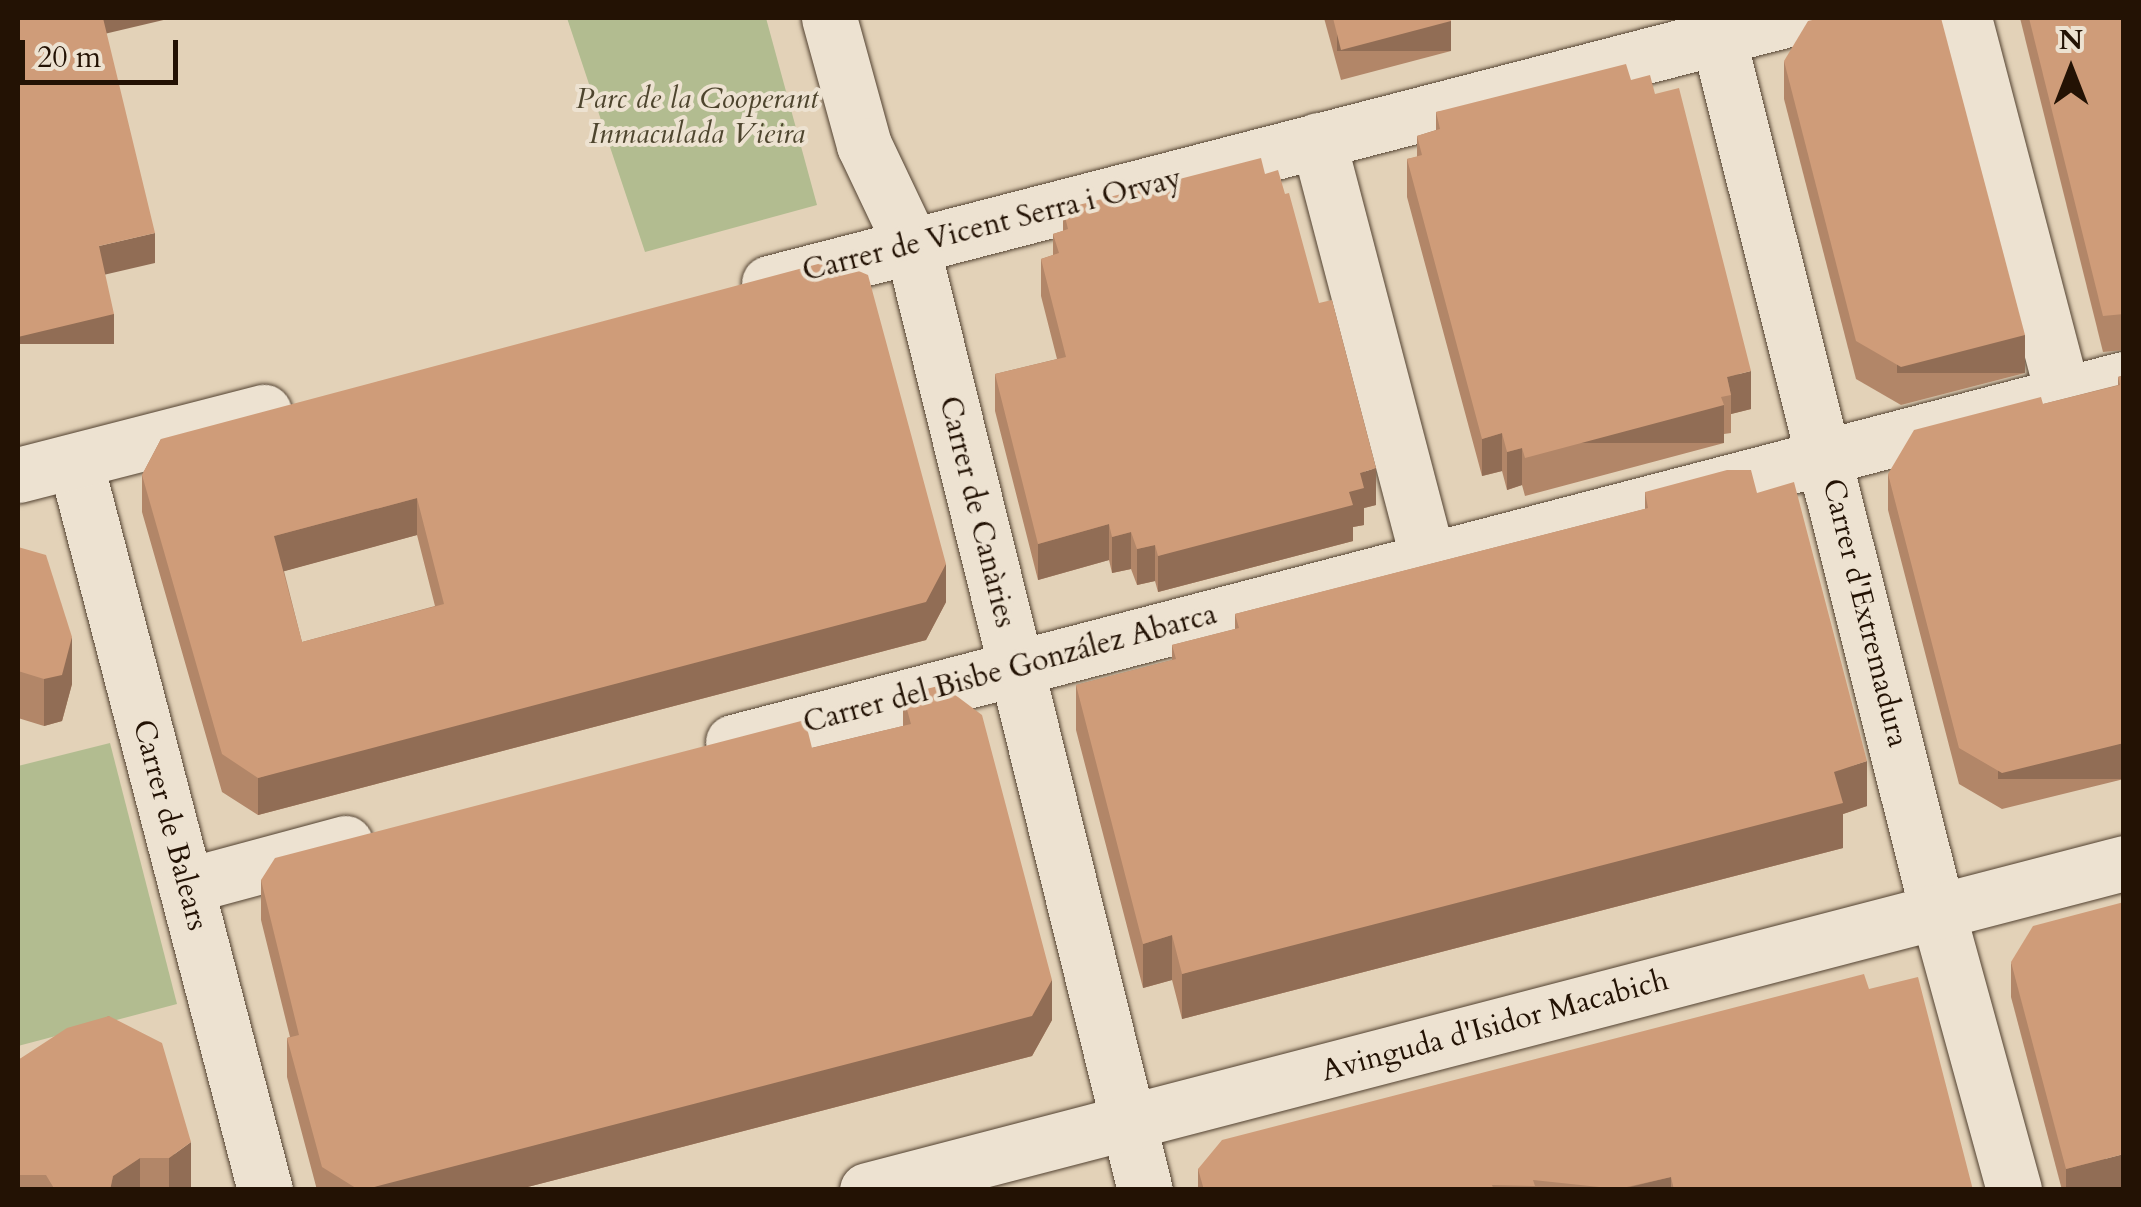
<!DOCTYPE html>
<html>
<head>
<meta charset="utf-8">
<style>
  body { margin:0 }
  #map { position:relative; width:2141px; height:1207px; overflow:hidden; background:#e3d2b8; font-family:Cardo,serif }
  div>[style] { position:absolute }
  .green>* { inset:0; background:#b2bc90 }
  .roads { filter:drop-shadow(0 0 2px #534231) drop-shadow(0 0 2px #534231) }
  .minor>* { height:55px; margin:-27.5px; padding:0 27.5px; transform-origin:27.5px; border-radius:27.5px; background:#ede2d1 }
  .wall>* { inset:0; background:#b28668 }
  .shaded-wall>* { inset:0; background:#916d55; transform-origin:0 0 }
  .building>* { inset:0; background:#cf9c79 }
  span { translate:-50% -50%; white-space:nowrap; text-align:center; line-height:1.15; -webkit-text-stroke:8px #ede2d1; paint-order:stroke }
  .park-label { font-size:30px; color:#4e452e; font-style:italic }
  .street-label { font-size:30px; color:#231204 }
  .frame { position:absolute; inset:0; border:20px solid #231204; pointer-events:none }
  .north { position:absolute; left:2021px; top:20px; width:100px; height:100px; -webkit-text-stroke:8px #ede2d1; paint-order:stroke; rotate:0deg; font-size:28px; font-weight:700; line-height:40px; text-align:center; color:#231204 }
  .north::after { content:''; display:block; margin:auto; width:35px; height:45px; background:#231204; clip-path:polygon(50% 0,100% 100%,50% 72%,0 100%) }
  .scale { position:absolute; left:20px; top:40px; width:158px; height:45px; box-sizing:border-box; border:5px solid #231204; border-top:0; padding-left:12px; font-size:30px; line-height:35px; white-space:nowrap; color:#231204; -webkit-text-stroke:8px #ede2d1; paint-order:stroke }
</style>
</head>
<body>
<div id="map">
  <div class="green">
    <i style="clip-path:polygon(567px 18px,766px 18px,817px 205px,645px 252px)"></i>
    <i style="clip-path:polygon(110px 743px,177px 1004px,18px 1046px,18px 766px)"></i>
  </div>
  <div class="roads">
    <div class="minor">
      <i style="left:829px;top:18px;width:132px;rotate:74.6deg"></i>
      <i style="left:864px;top:145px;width:112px;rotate:64.6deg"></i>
      <i style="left:912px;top:246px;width:972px;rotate:76.14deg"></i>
      <i style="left:1964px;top:18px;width:390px;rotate:75.3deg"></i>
      <i style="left:1718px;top:37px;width:900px;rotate:75.92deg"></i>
      <i style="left:1937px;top:910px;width:290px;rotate:74.6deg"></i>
      <i style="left:1318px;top:140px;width:434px;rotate:75.3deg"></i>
      <i style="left:769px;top:283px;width:1057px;rotate:-14.52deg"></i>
      <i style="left:75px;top:461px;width:753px;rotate:75.39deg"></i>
      <i style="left:18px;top:475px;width:254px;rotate:-14.4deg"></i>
      <i style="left:733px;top:742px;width:1438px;rotate:-14.63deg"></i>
      <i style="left:186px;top:886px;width:165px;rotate:-15.1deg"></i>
      <i style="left:867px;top:1190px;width:1299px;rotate:-14.58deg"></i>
    </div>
  </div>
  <div class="wall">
    <i style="clip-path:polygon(1324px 18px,1450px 18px,1451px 51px,1341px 80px)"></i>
    <i style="clip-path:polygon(2020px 18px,2124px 18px,2124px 350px,2103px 352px)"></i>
    <i style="clip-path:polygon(1784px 61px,2025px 373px,1901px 405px,1856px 379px,1784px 99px)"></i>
    <i style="clip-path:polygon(1631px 80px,1751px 409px,1731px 414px,1731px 433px,1724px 434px,1724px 443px,1525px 496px,1522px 485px,1507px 490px,1502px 471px,1482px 476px,1407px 197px,1407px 159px,1417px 157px,1417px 136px,1436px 130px,1436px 112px)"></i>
    <i style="clip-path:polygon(1265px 174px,1376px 505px,1364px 508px,1364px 525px,1353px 527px,1353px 541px,1158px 592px,1155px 581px,1137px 585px,1131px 569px,1112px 573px,1109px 560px,1038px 580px,995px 411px,995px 374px,1057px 359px,1041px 296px,1041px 259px,1053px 255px,1053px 234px,1063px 231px,1063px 209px)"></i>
    <i style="clip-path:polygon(2124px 375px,2124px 779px,2002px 809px,1959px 784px,1888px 510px,1888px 474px,2043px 404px,2118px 385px,2118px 377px)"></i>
    <i style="clip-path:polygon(evenodd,161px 439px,946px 602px,926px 640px,258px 815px,222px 792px,142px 512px,142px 475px,161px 439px,417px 535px,435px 606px,302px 642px,284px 571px,417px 535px)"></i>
    <i style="clip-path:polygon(1645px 492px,1757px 493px,1867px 806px,1843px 814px,1843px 848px,1182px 1019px,1172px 980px,1143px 988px,1076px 730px,1076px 685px,1172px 660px,1172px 645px,1235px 629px,1235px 614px,1645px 509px)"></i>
    <i style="clip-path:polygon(18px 547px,72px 684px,62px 721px,44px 726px,18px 718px)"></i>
    <i style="clip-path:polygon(903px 695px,1052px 1020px,1032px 1056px,516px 1190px,317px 1190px,287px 1077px,287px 1038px,290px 1037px,261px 920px,261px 880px,903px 726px)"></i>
    <i style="clip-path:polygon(2011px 962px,2121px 1190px,2062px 1190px,2011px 997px)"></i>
    <i style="clip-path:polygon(1869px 989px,1973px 1190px,1198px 1190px,1198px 1169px)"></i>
    <i style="clip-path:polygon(109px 1016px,191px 1189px,18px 1190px,18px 1060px)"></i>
  </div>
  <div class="shaded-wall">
    <i style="clip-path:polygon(100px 18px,172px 18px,100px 35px)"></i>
    <i style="left:1451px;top:21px;width:30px;height:114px;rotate:90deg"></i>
    <i style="clip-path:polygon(155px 233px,155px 263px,99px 276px,99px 246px)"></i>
    <i style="left:114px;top:314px;width:30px;height:99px;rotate:90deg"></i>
    <i style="left:2025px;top:335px;width:38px;height:128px;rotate:90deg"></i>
    <i style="clip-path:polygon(1751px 371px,1751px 409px,1731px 414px,1731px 395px,1727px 377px)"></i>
    <i style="left:1724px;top:405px;width:38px;height:206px;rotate:90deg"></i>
    <i style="clip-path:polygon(1502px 433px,1502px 471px,1482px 476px,1482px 439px)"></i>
    <i style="clip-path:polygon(1522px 448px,1522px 485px,1507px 490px,1507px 452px)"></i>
    <i style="clip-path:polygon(1376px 468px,1376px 505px,1364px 508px,1364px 525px,1353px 527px,1353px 541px,1158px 592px,1158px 556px,1349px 492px,1360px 473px)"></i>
    <i style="clip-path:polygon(417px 498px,417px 535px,274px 574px,274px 536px)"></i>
    <i style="clip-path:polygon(1109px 524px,1109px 560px,1038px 580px,1038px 544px)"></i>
    <i style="clip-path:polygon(1131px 532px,1131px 569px,1112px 573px,1112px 537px)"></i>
    <i style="clip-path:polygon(1155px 545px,1155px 581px,1137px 585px,1137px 549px)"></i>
    <i style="clip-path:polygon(946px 564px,946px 602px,926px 640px,258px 815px,258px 778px)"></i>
    <i style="clip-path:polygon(72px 637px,72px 684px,62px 721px,44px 726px,44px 679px)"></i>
    <i style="left:2124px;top:743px;width:36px;height:126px;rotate:90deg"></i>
    <i style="clip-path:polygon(1867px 761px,1867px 806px,1843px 814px,1843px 848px,1182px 1019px,1182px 974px)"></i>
    <i style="clip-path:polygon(1172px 935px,1172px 980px,1143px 988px,1143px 944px)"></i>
    <i style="clip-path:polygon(1052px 980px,1052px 1020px,1032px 1056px,516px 1190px,363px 1190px)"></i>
    <i style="clip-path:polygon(191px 1142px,191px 1189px,169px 1190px,169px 1158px)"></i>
    <i style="clip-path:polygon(2124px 1154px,2124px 1189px,2066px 1190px,2066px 1169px)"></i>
    <i style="clip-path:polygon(140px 1158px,140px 1190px,110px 1190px,113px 1176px)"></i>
    <i style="clip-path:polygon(1671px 1177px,1671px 1190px,1618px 1190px)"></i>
  </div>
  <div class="building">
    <i style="clip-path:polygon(18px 18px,103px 18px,155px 233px,99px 246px,114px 314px,18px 337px)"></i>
    <i style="clip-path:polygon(1333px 18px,1450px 18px,1451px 21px,1341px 50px)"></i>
    <i style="clip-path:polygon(1821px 18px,1941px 18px,2025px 335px,1901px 367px,1856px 341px,1784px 61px,1808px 21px)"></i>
    <i style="clip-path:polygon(2029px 18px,2124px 18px,2124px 314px,2103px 316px)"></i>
    <i style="clip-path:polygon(1626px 64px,1631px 80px,1650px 75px,1655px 94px,1679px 88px,1751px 371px,1727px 377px,1731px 395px,1721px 397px,1724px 405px,1525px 458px,1522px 448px,1507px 452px,1502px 433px,1482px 439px,1407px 159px,1422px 155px,1417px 136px,1440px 129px,1436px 112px)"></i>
    <i style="clip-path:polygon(1261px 158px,1265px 174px,1278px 170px,1285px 194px,1289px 193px,1319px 303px,1332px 300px,1376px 468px,1360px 473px,1364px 488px,1349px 492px,1353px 505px,1158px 556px,1155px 545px,1137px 549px,1131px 532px,1112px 537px,1109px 524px,1038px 544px,995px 374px,1066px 357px,1041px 259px,1059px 253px,1053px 234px,1068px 229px,1063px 209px)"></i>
    <i style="clip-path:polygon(evenodd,833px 260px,868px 275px,946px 564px,926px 602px,258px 778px,222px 754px,142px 475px,161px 439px,833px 260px,417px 498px,444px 604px,302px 642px,274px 536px,417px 498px)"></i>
    <i style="clip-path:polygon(2124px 375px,2124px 743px,2002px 773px,1959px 748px,1888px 474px,1914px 430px,2041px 397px,2043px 404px,2120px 385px,2118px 377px)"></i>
    <i style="clip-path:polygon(1727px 470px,1751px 470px,1757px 493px,1794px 482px,1867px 761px,1834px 772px,1843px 803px,1182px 974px,1172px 935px,1143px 944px,1076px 685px,1176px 659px,1172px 645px,1239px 628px,1235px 614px,1648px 508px,1645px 492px)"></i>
    <i style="clip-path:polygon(18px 547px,46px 555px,72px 637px,62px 675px,44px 679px,18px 671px)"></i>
    <i style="clip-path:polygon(942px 685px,982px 715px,1052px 980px,1032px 1016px,363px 1190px,359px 1190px,322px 1167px,287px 1038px,299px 1035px,261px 880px,275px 858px,805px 720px,812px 748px,911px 724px,903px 695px)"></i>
    <i style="clip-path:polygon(2124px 902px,2124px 1154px,2066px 1169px,2011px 962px,2033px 926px)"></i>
    <i style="clip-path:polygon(1864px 974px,1869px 989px,1918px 977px,1973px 1190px,1674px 1190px,1671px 1177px,1618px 1189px,1533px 1180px,1535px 1186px,1492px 1185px,1494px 1190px,1204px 1190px,1198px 1169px,1222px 1140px)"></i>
    <i style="clip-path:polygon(109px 1016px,162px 1043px,191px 1142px,169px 1158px,140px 1158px,113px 1176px,110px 1190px,55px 1190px,46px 1175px,18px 1175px,18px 1060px,67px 1028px)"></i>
  </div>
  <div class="park-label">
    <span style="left:697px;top:116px">Parc de la Cooperant<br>Inmaculada Vieira</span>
  </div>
  <div class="street-label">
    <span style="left:992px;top:225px;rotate:-14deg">Carrer de Vicent Serra i Orvay</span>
    <span style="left:977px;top:512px;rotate:76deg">Carrer de Canàries</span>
    <span style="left:1865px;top:613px;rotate:76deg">Carrer d'Extremadura</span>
    <span style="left:1010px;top:669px;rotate:-15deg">Carrer del Bisbe González Abarca</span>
    <span style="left:170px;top:825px;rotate:75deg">Carrer de Balears</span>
    <span style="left:1495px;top:1026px;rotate:-15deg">Avinguda d'Isidor Macabich</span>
  </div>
  <div class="frame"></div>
  <div class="north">N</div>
  <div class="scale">20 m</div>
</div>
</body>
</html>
